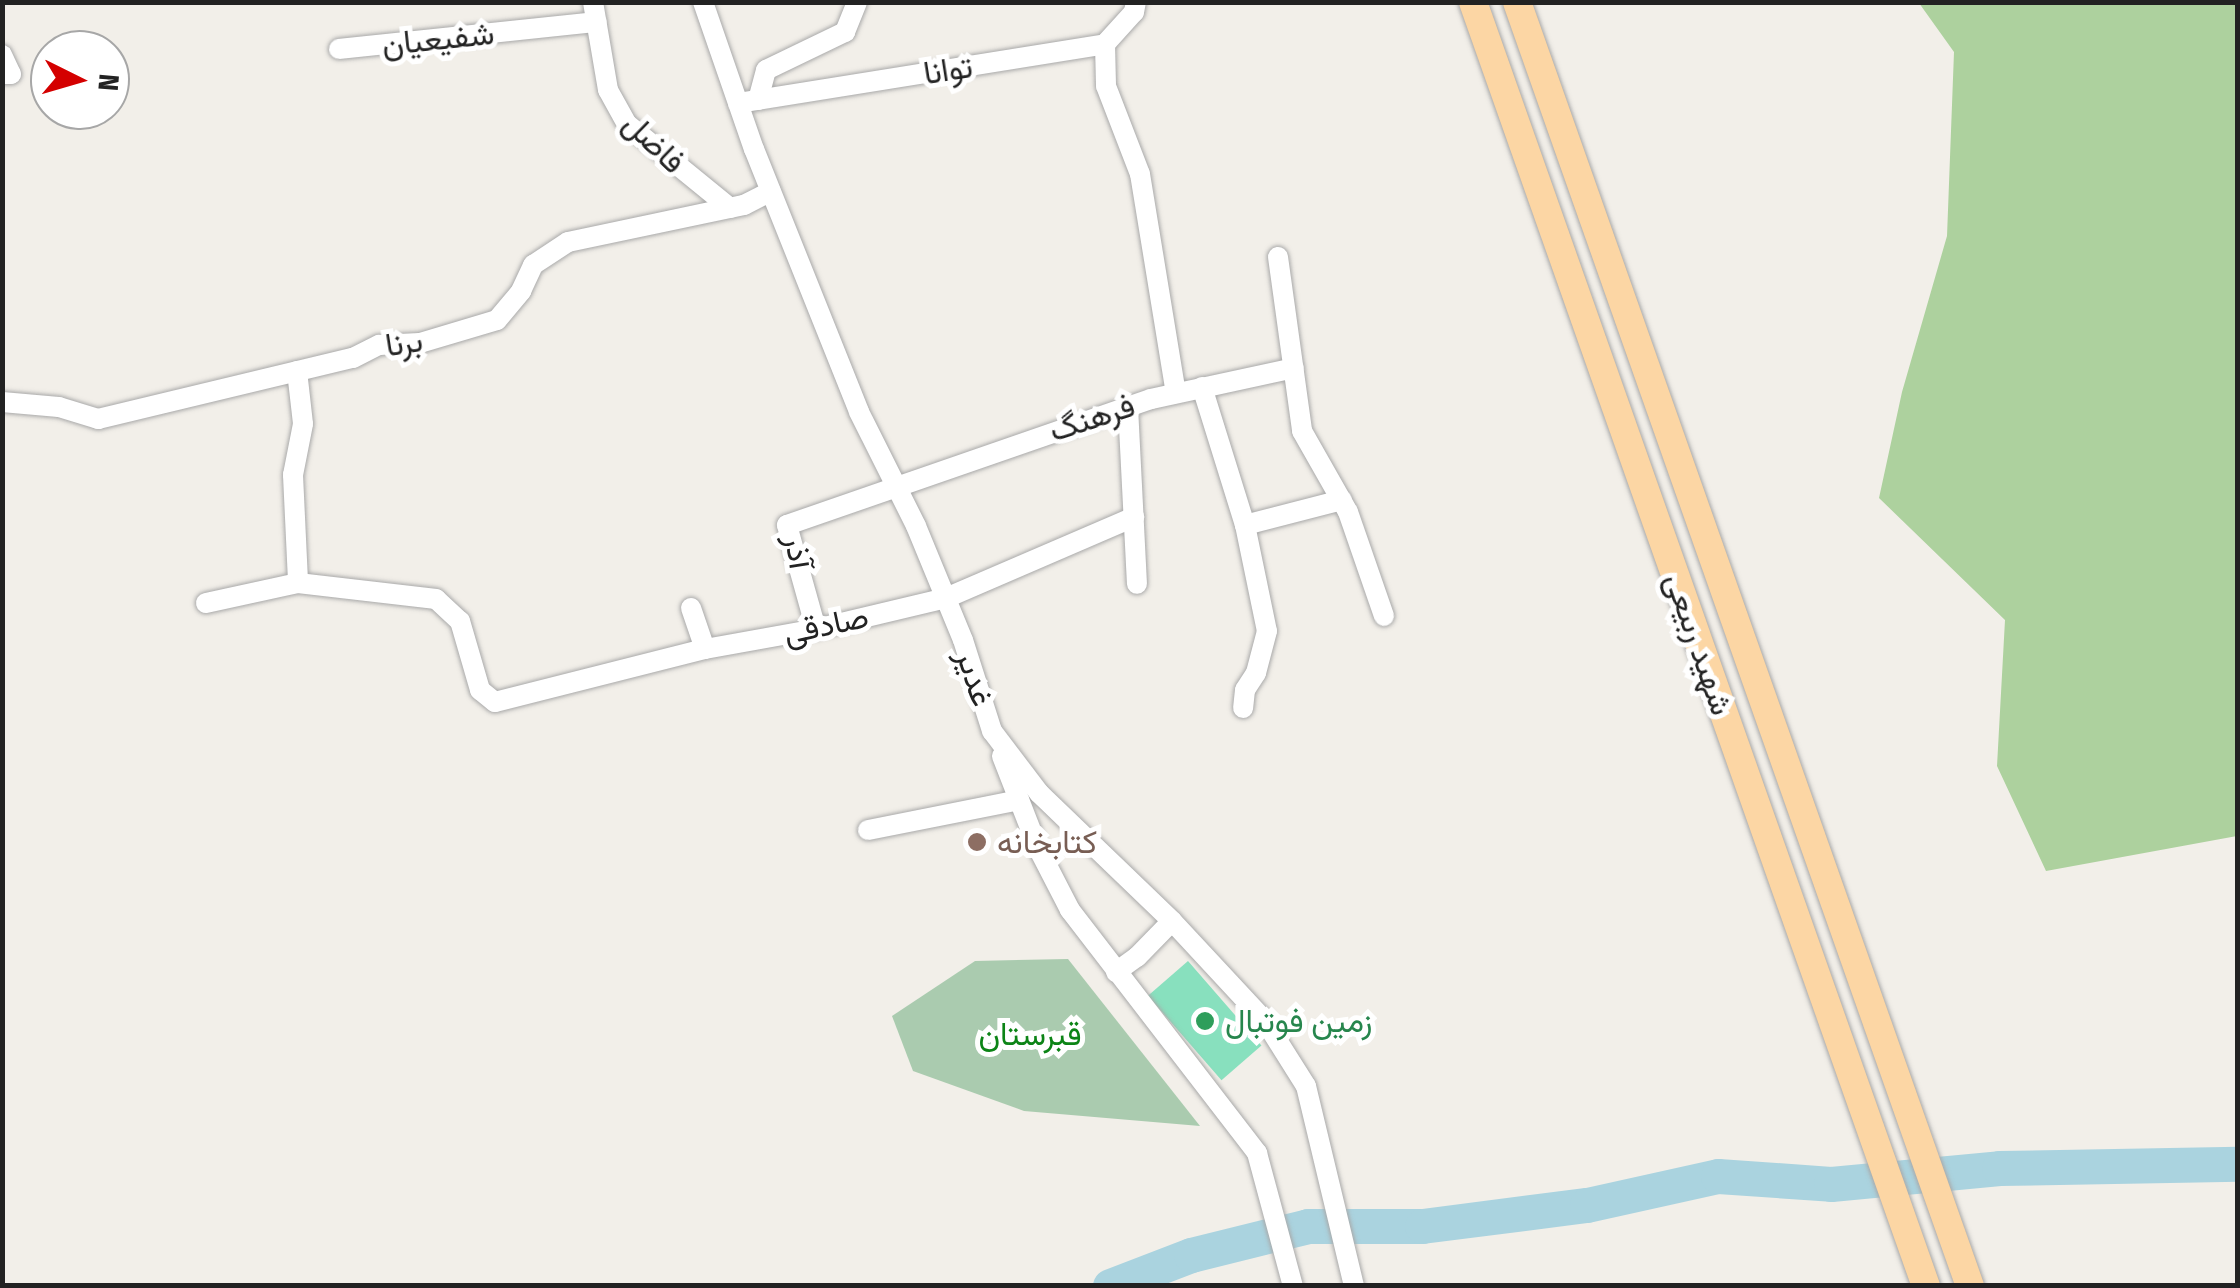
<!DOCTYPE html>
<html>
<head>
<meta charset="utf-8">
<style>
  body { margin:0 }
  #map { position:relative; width:2240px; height:1288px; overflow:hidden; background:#f2efe9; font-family:"Fira Sans Condensed",Vazirmatn,sans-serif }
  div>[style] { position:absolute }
  .forest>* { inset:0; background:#add19e }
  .cemetery>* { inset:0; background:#aacbaf }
  .pitch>* { inset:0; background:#88e0be; transform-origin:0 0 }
  .river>* { height:35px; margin:-17.5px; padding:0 17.5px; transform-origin:17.5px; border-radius:17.5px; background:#aad3df }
  .roads { filter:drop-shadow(0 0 2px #a9a9a9) drop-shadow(0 0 2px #a9a9a9) }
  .minor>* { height:20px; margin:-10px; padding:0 10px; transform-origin:10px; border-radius:10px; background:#fff }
  .major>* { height:28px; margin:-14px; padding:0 14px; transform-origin:14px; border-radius:14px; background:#fcd6a4 }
  .dots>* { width:28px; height:28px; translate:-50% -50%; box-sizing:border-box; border:5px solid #fff; border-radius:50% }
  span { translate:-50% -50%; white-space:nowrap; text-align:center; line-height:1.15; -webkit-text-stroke:10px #fff; paint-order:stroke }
  .street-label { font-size:32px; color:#222 }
  .education-label { font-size:32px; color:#785e54 }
  .left { translate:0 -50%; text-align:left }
  .leisure-label { font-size:32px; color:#27864d }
  .park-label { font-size:32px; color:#0c8416 }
  .frame { position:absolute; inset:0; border:5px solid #222; pointer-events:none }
  .north { position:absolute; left:30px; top:30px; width:100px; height:100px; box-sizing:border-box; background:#fff; border:2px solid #a7a7a7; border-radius:50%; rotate:95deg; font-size:28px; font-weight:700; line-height:40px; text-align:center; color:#222 }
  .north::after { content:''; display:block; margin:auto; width:35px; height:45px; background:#d40000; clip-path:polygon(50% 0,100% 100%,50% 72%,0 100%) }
</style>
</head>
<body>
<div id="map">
  <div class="forest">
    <i style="clip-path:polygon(1919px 3px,2237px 3px,2237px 836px,2046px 871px,1997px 766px,2005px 620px,1879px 498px,1902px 392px,1947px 236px,1954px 52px)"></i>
  </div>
  <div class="cemetery">
    <i style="clip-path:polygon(1068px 959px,1200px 1126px,1024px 1111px,913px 1071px,892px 1016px,975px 961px)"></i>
  </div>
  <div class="pitch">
    <i style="left:1188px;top:961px;width:112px;height:53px;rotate:49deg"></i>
  </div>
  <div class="river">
    <i style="left:1110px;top:1286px;width:87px;rotate:-20.9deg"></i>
    <i style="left:1191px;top:1255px;width:121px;rotate:-13.9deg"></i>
    <i style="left:1308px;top:1226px;width:114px"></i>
    <i style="left:1422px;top:1226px;width:166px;rotate:-7.3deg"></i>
    <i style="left:1587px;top:1205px;width:134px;rotate:-12.5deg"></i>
    <i style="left:1718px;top:1176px;width:113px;rotate:4deg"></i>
    <i style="left:1831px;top:1184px;width:169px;rotate:-5.4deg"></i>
    <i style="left:1999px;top:1168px;width:239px;rotate:-1deg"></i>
  </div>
  <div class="roads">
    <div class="minor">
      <i style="left:593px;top:2px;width:89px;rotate:80.3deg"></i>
      <i style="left:608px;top:90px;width:39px;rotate:61deg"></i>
      <i style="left:627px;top:124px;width:133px;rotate:39.2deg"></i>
      <i style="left:703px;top:2px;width:156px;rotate:70.9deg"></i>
      <i style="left:754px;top:149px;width:283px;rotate:68.2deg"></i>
      <i style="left:859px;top:412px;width:127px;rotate:63.4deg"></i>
      <i style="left:916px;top:526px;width:123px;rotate:67.6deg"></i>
      <i style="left:963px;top:640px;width:96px;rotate:72.3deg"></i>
      <i style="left:992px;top:731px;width:78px;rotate:52.8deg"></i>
      <i style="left:1039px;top:793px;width:185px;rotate:43.9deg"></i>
      <i style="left:1172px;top:921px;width:137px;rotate:47.1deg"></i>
      <i style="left:1265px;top:1021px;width:77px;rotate:57.8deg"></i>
      <i style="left:1306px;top:1086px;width:206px;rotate:76.5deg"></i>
      <i style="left:1105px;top:44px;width:42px;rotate:88.6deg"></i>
      <i style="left:1106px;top:86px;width:94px;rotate:68.9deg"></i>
      <i style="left:1140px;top:174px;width:222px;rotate:80.7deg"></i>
      <i style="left:339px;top:49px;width:259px;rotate:-6deg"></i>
      <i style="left:2px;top:55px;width:21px;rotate:65deg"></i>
      <i style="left:11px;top:74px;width:9px;rotate:180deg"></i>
      <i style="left:758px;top:100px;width:31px;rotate:-75deg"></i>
      <i style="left:766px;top:70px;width:88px;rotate:-25.7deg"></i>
      <i style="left:845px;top:32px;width:32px;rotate:-68deg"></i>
      <i style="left:738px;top:103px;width:372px;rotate:-9.1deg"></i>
      <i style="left:1105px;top:44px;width:43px;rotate:-47.8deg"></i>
      <i style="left:1134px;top:12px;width:10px;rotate:-79deg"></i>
      <i style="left:1278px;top:257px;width:176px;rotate:82.1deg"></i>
      <i style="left:1302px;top:431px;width:93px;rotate:60.4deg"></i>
      <i style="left:1348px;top:512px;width:110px;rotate:70.9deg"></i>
      <i style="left:297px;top:371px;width:53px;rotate:83.5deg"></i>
      <i style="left:303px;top:424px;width:52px;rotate:101.1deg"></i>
      <i style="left:293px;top:475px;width:108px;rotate:87.3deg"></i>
      <i style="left:1202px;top:387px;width:145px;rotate:72.7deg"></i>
      <i style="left:1245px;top:525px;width:108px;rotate:78.3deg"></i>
      <i style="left:1267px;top:631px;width:43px;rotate:104.7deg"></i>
      <i style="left:1256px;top:673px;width:20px;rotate:123deg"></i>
      <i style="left:1245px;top:690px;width:18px;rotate:96deg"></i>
      <i style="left:2px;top:402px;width:57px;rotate:5deg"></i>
      <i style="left:59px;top:407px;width:41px;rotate:17.1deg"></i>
      <i style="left:98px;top:419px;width:262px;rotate:-13.5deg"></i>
      <i style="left:353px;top:358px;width:29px;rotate:-27deg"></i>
      <i style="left:379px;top:345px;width:41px;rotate:-2.8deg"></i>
      <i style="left:420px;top:343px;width:80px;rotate:-16.6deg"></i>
      <i style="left:497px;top:320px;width:38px;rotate:-50deg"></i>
      <i style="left:521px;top:291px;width:29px;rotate:-65deg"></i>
      <i style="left:533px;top:265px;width:42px;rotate:-33.3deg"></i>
      <i style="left:568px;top:242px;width:180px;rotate:-11.9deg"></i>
      <i style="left:744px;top:205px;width:30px;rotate:-27deg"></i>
      <i style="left:1128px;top:407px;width:177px;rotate:87.1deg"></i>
      <i style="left:1245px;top:525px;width:100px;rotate:-14.5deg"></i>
      <i style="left:206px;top:603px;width:94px;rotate:-12.3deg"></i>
      <i style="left:298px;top:583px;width:139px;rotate:6.6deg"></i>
      <i style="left:436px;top:599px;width:33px;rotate:43deg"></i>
      <i style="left:460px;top:621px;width:72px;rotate:73.8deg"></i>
      <i style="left:480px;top:690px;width:19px;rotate:39deg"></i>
      <i style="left:495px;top:702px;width:217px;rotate:-14.2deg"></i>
      <i style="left:705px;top:649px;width:113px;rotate:-10.2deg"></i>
      <i style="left:816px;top:629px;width:134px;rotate:-13.4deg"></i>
      <i style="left:946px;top:598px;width:205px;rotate:-23.3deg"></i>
      <i style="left:691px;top:608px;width:43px;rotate:71.1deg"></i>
      <i style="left:816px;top:629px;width:108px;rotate:-105.6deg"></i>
      <i style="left:787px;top:525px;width:385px;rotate:-19.1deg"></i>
      <i style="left:1151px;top:399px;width:146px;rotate:-12.2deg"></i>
      <i style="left:1002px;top:756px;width:97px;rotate:68.7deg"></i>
      <i style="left:1037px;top:846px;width:72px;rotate:62.7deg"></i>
      <i style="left:1070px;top:910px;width:307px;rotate:52.4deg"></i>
      <i style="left:1257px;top:1153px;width:138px;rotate:74.9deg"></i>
      <i style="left:868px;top:830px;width:154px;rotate:-11.2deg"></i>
      <i style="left:1116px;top:972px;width:26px;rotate:-36deg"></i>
      <i style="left:1137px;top:957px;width:50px;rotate:-45.8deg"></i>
    </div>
    <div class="major">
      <i style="left:1473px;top:2px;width:1362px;rotate:70.57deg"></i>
      <i style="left:1517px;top:2px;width:1362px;rotate:70.57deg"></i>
    </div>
  </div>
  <div class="dots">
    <i style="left:977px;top:842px;background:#8d6e63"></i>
    <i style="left:1205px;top:1021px;background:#2e9e5b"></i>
  </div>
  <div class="street-label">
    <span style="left:438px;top:39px;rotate:-6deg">شفیعیان</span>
    <span style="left:948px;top:70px;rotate:-9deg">توانا</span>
    <span style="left:654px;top:143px;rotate:44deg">فاضل</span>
    <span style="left:404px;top:343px;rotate:-9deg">برنا</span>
    <span style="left:1092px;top:418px;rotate:-18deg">فرهنگ</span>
    <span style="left:798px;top:552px;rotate:81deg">آذر</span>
    <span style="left:826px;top:625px;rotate:-12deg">صادقی</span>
    <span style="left:1699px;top:644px;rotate:71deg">شهید ربیعی</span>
    <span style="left:975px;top:678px;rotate:72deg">غدیر</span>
  </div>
  <div class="education-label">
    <span class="left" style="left:997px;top:842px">کتابخانه</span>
  </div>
  <div class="leisure-label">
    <span class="left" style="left:1225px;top:1021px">زمین فوتبال</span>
  </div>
  <div class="park-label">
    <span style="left:1030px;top:1034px">قبرستان</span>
  </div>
  <div class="frame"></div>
  <div class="north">N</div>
</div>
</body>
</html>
